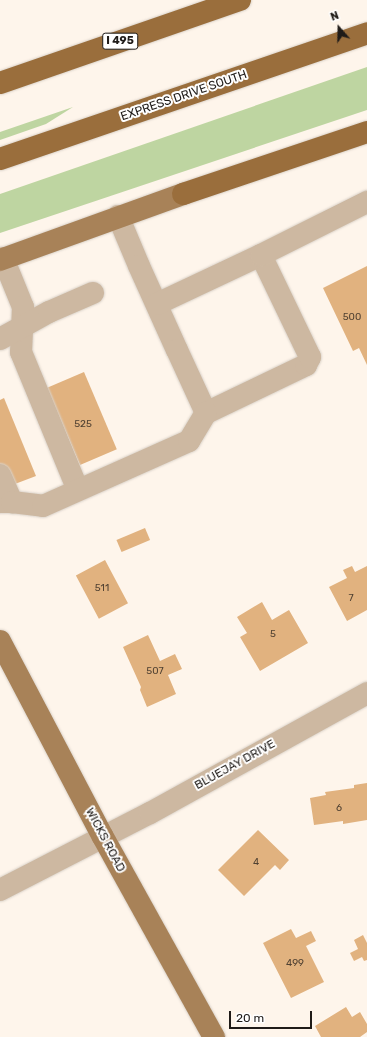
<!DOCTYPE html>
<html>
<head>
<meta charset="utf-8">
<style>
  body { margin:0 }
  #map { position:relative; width:367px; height:1037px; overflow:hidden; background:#fef5eb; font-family:Rubik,sans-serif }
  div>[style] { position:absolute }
  .green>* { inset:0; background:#bed5a1 }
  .building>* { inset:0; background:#e1b27f; transform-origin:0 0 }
  .roads { filter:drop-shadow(0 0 1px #dad2c9) drop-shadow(0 0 1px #dad2c9) }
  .minor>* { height:22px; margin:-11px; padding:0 11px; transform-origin:11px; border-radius:11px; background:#cdb8a1 }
  .major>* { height:22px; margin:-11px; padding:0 11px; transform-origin:11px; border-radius:11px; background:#a88258 }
  .highway>* { height:22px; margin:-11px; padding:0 11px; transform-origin:11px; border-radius:11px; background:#9a6e3c }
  span { translate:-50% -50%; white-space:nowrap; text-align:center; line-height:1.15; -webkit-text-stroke:4px #fff; paint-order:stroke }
  .number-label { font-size:10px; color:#504132 }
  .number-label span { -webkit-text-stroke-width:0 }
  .shield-label span { padding:1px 3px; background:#fff; border:1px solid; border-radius:3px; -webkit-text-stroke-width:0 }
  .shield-label { font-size:11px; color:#1f1b18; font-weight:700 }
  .street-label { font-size:12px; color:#1f1b18 }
  .north { position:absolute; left:319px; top:8px; width:40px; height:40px; -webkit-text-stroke:3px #fff; paint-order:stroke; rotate:340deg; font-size:11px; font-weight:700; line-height:16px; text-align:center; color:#1f1b18 }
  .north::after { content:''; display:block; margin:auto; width:14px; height:18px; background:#1f1b18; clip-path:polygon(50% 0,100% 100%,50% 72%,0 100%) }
  .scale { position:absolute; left:229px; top:1011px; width:83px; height:18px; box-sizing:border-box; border:2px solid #1f1b18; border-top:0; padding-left:5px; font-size:12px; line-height:14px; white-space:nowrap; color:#1f1b18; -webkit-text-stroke:3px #fff; paint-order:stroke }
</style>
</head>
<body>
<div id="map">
  <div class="green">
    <i style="clip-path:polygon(367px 67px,367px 110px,0 233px,0 194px)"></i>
    <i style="clip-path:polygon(73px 107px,46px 124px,0 140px,0 132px)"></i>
  </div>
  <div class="building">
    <i style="clip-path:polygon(367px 266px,367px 365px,359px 348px,353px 351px,323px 288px)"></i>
    <i style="left:84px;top:372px;width:84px;height:40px;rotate:67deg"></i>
    <i style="clip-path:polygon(4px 398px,36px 476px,7px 487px,0 470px,0 400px)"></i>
    <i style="left:145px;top:528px;width:13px;height:31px;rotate:67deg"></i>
    <i style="left:105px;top:560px;width:49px;height:33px;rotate:62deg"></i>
    <i style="clip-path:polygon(352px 566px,355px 572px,367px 566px,367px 610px,347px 621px,329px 587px,347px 578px,343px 570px)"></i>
    <i style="clip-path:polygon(262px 602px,272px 620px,289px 610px,308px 643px,260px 671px,240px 637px,247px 633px,237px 617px)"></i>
    <i style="clip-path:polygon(148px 635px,160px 661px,175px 654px,182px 669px,168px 675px,176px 694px,147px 707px,140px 690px,141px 687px,123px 647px)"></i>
    <i style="clip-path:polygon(367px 783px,367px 820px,343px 824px,343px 821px,314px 825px,310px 798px,326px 795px,325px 792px,354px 788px,354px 785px)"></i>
    <i style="clip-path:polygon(258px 830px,289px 860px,280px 870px,275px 865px,244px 896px,218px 870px)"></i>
    <i style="clip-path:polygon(291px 929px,296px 938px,311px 931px,316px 941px,306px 946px,324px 982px,291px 998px,263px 943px)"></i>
    <i style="clip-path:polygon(363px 935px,367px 943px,367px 960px,364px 961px,362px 957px,354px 961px,350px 953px,358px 949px,354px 940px)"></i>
    <i style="clip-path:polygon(346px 1007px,352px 1017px,360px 1012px,367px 1024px,367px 1032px,360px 1037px,321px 1037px,315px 1026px)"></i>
  </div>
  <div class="roads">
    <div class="minor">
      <i style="left:118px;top:216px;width:54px;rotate:67.2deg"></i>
      <i style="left:139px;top:266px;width:92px;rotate:65.7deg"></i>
      <i style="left:177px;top:350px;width:69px;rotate:65.3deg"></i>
      <i style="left:206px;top:413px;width:111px;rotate:-25.6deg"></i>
      <i style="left:306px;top:365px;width:9px;rotate:-63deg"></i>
      <i style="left:310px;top:357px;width:113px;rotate:-115.7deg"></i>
      <i style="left:261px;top:255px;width:115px;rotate:154.8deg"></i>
      <i style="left:261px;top:255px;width:119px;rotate:-26.6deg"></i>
      <i style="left:3px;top:258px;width:53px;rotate:67.8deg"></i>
      <i style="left:23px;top:307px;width:45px;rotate:92.5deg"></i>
      <i style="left:21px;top:352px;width:149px;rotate:67.6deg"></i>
      <i style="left:0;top:339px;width:56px;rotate:-28.9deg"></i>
      <i style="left:49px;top:312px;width:48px;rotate:-23.4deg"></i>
      <i style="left:0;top:475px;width:30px;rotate:66deg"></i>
      <i style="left:0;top:502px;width:12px"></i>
      <i style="left:12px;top:502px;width:31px;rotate:7deg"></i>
      <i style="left:43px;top:506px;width:160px;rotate:-24deg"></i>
      <i style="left:189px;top:441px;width:33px;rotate:-59deg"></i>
      <i style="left:0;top:890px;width:169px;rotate:-27.2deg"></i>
      <i style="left:150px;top:813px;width:248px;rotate:-28.9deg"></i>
    </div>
    <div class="major">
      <i style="left:0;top:260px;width:195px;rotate:-19.8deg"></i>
      <i style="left:0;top:641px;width:221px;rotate:62.3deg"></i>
      <i style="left:103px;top:837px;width:229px;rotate:61deg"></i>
    </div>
    <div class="highway">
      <i style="left:0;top:83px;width:254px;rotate:-19.1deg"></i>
      <i style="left:0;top:159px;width:388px;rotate:-18.9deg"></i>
      <i style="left:183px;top:194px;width:194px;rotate:-18.6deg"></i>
    </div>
  </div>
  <div class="number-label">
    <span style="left:352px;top:318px">500</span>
    <span style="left:83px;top:425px">525</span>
    <span style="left:102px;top:589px">511</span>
    <span style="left:351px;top:599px">7</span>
    <span style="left:273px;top:635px">5</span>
    <span style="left:155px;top:672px">507</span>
    <span style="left:339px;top:809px">6</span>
    <span style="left:256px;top:863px">4</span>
    <span style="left:295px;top:964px">499</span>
  </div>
  <div class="shield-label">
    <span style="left:120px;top:41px">I 495</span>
  </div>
  <div class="street-label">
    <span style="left:184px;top:96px;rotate:-19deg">EXPRESS DRIVE SOUTH</span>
    <span style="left:235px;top:765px;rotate:-29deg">BLUEJAY DRIVE</span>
    <span style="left:105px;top:840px;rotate:62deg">WICKS ROAD</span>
  </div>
  <div class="north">N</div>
  <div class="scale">20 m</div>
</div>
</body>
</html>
